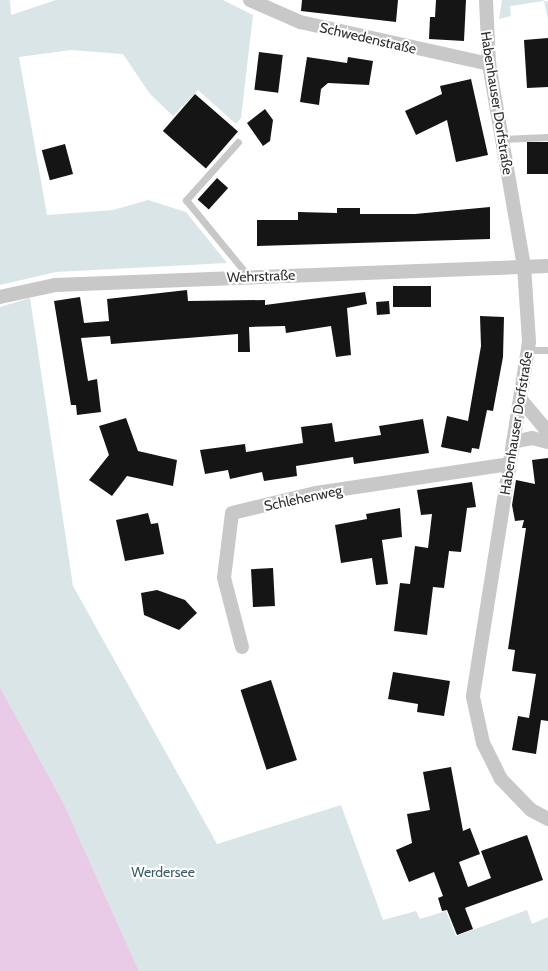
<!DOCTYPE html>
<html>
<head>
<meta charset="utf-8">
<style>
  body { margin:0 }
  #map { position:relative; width:548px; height:971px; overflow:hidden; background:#fff; font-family:Cabin,sans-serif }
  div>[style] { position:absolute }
  .green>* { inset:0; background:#d9e5e7 }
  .water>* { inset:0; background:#e9cae7 }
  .building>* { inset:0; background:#151515; transform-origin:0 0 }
  .service>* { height:7px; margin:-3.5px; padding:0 3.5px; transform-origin:3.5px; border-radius:3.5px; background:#c8c8c8 }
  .minor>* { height:14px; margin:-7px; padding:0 7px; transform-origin:7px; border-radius:7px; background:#c8c8c8 }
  span { translate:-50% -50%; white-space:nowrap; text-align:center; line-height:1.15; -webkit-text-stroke:4px #fff; paint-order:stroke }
  .street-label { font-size:14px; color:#2e2e2e }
  .park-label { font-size:14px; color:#3e5e66 }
</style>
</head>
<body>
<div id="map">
  <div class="green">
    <i style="clip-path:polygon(0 0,10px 0,11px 15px,56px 0,223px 0,253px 15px,241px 118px,236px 124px,198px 90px,173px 116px,150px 94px,123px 54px,71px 50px,19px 57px,47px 215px,113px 210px,148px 200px,186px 212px,227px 263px,56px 272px,0 285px)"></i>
    <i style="clip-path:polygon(502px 0,542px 0,548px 2px,548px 19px,544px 1px,510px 6px,511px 16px,499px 19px)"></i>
    <i style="clip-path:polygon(30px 298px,73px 586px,217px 844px,341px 805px,383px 920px,416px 911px,420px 919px,446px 911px,456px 936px,527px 910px,532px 924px,548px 917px,548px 971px,139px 971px,63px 802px,0 687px,0 307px)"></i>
  </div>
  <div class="water">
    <i style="clip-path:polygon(0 687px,63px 802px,139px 971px,0 971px)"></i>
  </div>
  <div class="building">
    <i style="clip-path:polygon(302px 0,398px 0,396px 22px,301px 11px)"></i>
    <i style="clip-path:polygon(436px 0,466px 0,464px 41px,429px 39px,430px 17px,435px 17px)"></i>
    <i style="clip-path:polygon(548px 38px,548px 87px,527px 88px,524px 40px)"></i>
    <i style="left:259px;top:52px;width:24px;height:38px;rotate:7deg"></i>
    <i style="clip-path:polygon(307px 57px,347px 63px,348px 57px,373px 61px,369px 85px,328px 83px,321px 89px,319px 105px,300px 102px)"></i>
    <i style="clip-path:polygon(471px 79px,488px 155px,456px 162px,447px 120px,416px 135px,405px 111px,442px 94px,440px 86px)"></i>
    <i style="left:195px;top:94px;width:57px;height:49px;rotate:41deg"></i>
    <i style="clip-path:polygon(265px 109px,273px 120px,270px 141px,263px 146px,247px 123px)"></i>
    <i style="left:548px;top:142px;width:32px;height:21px;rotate:90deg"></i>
    <i style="left:65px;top:144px;width:31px;height:24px;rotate:75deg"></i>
    <i style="left:217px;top:178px;width:15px;height:29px;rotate:42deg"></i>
    <i style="clip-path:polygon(490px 207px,490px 239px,257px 246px,257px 220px,298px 220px,298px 212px,337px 213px,337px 208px,360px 208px,360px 214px,415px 214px)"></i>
    <i style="left:393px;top:286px;width:38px;height:21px"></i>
    <i style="clip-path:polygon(187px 290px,188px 301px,265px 300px,265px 305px,365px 292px,367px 304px,347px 308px,351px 355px,336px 357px,331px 326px,286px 333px,285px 326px,249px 327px,250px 352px,238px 352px,238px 334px,111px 344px,110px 336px,81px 338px,88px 381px,97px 379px,101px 412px,77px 415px,76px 405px,71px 405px,54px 301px,80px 297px,84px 323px,109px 321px,107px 299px)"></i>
    <i style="left:389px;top:301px;width:13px;height:13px;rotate:86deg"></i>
    <i style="clip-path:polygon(480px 316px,504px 317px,503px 357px,493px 411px,487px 410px,479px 449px,472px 448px,471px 453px,441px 447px,447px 416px,468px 421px,481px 346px)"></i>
    <i style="clip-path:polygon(126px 418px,138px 451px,177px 460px,173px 486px,127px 476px,112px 496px,89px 480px,109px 455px,99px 426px)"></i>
    <i style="clip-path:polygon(423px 419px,429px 453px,354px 464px,353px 457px,296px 466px,297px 476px,264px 481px,262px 472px,230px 479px,228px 470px,205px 474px,200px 450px,245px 444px,246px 452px,303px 443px,301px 427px,332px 423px,335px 442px,381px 435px,379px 426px)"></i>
    <i style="clip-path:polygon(548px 458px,548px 721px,541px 720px,536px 754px,512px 750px,518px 716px,529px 718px,536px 674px,512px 671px,515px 650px,508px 649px,526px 528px,522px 528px,524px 520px,515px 521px,512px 505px,516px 480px,535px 484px,532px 460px)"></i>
    <i style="clip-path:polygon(472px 482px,476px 507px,467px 508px,461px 552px,449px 551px,444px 588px,433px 587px,427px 635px,394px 631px,400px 583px,410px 584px,415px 546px,428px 548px,432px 514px,421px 515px,417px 490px)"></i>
    <i style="clip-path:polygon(400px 508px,402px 537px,382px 540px,388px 584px,376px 585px,372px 558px,341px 563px,335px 525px,367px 519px,366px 514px)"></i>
    <i style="clip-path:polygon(148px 513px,151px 524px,158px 523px,164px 554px,125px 561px,116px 520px)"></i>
    <i style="left:273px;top:568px;width:38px;height:22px;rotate:87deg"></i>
    <i style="clip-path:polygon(157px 590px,185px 600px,197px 613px,179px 630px,144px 615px,141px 593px)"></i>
    <i style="clip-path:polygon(393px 672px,450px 681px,444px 716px,417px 712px,418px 704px,388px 699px)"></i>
    <i style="left:271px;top:680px;width:84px;height:32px;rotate:72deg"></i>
    <i style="clip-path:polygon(451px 767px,463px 831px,470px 828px,480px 854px,459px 862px,468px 887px,491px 878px,481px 851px,527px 835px,543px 880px,465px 908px,473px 929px,457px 935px,447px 910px,442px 911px,438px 898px,443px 896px,434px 872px,409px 882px,396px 850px,412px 843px,407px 814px,430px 810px,423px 772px)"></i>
  </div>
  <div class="service">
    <i style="left:502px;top:139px;width:46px;rotate:-2.5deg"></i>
    <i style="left:238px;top:142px;width:78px;rotate:131.9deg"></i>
    <i style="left:186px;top:200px;width:99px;rotate:50.7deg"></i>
    <i style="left:528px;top:350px;width:20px"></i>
  </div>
  <div class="minor">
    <i style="left:250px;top:0;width:55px;rotate:23.7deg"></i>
    <i style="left:300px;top:22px;width:194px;rotate:12.5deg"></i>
    <i style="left:486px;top:0;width:64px;rotate:87.3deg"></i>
    <i style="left:489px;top:64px;width:205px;rotate:80.2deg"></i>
    <i style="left:524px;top:266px;width:76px;rotate:86.2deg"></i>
    <i style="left:529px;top:342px;width:359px;rotate:99deg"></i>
    <i style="left:473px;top:697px;width:47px;rotate:77.7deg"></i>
    <i style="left:483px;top:743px;width:40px;rotate:63.4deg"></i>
    <i style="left:501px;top:779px;width:43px;rotate:45.9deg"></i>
    <i style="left:531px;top:810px;width:19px;rotate:28deg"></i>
    <i style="left:0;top:297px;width:56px;rotate:-12.3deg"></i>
    <i style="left:55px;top:285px;width:493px;rotate:-2.2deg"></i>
    <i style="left:522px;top:401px;width:40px;rotate:50deg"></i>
    <i style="left:513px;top:442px;width:19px;rotate:-12deg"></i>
    <i style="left:532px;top:438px;width:16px;rotate:14deg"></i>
    <i style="left:242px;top:647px;width:71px;rotate:-104.6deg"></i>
    <i style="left:224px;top:578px;width:65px;rotate:-83deg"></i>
    <i style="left:232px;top:513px;width:86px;rotate:-13.4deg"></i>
    <i style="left:316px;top:493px;width:195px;rotate:-8.5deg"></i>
  </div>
  <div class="street-label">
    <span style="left:368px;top:38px;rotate:13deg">Schwedenstraße</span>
    <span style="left:497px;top:103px;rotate:81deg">Habenhauser Dorfstraße</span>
    <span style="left:261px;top:276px;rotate:-2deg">Wehrstraße</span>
    <span style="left:516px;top:423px;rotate:-81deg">Habenhauser Dorfstraße</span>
    <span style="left:303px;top:498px;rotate:-12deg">Schlehenweg</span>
  </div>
  <div class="park-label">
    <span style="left:163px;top:872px">Werdersee</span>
  </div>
</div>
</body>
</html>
